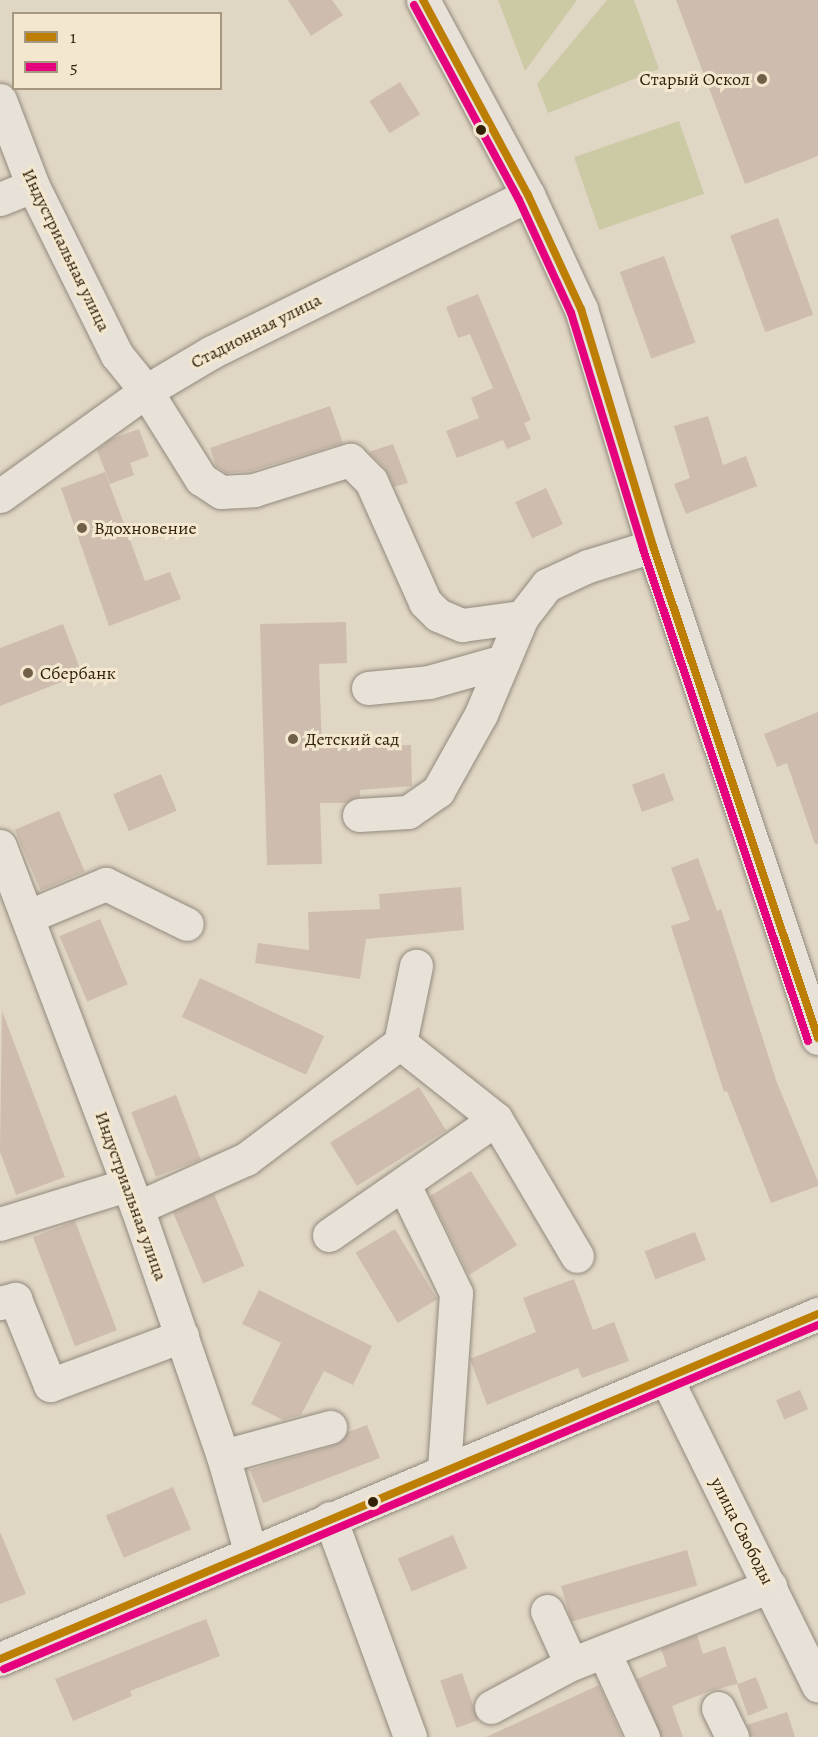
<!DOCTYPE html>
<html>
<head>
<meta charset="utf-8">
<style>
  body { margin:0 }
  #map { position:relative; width:818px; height:1737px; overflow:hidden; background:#e0d6c4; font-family:Alegreya,serif }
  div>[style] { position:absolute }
  .green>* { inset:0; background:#ccc9a5; transform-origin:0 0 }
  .building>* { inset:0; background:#cebdaf; transform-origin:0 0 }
  .roads { filter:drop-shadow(0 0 2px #928a7d) drop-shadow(0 0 2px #928a7d) }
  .minor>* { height:33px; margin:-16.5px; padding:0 16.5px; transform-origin:16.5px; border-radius:16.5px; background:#e7e1d8 }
  .bus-1>* { height:8px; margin:-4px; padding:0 4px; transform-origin:4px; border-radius:4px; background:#bc7e03 }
  .bus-2>* { height:8px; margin:-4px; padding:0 4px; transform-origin:4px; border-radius:4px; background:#e5007d }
  .dots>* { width:16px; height:16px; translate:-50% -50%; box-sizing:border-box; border:3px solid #f3e7d0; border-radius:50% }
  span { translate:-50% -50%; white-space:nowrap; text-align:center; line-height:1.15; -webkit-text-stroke:6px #f3e7d0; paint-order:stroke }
  .poi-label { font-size:18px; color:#332009 }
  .right { translate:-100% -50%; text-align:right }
  .left { translate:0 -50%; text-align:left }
  .street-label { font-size:18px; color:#332009 }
  .legend { position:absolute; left:12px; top:12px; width:210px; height:78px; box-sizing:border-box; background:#f3e7d0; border:2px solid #a69780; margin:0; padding:8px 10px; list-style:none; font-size:18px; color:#332009 }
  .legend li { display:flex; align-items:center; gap:12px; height:30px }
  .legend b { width:30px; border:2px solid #a69780 }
</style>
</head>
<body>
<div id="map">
  <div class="green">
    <i style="clip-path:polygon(498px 0,577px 0,525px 71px)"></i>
    <i style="clip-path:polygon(607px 0,634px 0,659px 69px,548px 113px,537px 84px)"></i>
    <i style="left:679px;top:121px;width:77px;height:111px;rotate:71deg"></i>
  </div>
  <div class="building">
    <i style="clip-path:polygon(288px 0,332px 0,343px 15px,311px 36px)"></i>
    <i style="clip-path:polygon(676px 0,818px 0,818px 156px,745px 184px)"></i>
    <i style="left:400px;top:82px;width:38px;height:36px;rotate:58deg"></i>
    <i style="left:778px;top:218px;width:103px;height:51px;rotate:70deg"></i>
    <i style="left:664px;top:256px;width:92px;height:47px;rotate:70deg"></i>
    <i style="clip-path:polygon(478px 294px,531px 420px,524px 423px,531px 439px,507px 449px,503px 440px,457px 458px,446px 431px,479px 418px,471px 398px,493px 388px,470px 334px,458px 338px,446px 307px)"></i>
    <i style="clip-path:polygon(330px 406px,343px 443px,251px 471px,226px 473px,216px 466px,210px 448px)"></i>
    <i style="clip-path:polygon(708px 416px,723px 465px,746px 456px,757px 486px,686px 514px,674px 484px,690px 478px,674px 426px)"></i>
    <i style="clip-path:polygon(139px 429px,149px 456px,130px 463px,134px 475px,110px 484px,97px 450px,111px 439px)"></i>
    <i style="clip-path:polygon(393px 444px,408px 483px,394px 487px,385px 468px,369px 452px)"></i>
    <i style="clip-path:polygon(105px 472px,145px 581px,170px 572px,181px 599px,109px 626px,61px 488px)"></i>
    <i style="left:546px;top:488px;width:40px;height:34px;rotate:65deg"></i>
    <i style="clip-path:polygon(346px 622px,347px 663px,319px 664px,322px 748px,411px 745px,412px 786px,360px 790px,360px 796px,346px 803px,320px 803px,322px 864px,267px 865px,260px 624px)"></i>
    <i style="clip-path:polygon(63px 624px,82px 674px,0 706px,0 648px)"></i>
    <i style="clip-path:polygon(818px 712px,818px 844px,815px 844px,787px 763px,777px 767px,764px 734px)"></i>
    <i style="left:664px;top:773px;width:29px;height:34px;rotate:70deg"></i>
    <i style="left:161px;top:774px;width:40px;height:52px;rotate:67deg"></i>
    <i style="left:59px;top:811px;width:66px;height:48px;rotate:67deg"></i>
    <i style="clip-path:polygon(698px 858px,717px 911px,721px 909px,777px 1083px,818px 1181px,818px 1186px,771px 1203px,727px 1091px,724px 1092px,671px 926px,690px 920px,671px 868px)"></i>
    <i style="clip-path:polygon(461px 887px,464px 930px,366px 939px,360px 979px,255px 963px,258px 943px,309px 950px,308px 912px,380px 909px,379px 894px)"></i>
    <i style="left:100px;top:919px;width:71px;height:44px;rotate:67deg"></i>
    <i style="left:200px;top:978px;width:137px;height:43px;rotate:25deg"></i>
    <i style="clip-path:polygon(2px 1011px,65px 1177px,16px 1195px,0 1152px)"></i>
    <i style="left:419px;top:1087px;width:51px;height:105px;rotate:58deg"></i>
    <i style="left:176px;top:1095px;width:69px;height:48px;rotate:69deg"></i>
    <i style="clip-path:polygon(471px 1171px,517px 1245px,469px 1275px,430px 1196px)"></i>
    <i style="left:214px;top:1194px;width:78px;height:45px;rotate:67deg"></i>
    <i style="left:75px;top:1221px;width:117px;height:45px;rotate:69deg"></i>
    <i style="left:395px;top:1229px;width:82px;height:46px;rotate:59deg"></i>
    <i style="left:695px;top:1232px;width:30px;height:54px;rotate:69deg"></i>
    <i style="clip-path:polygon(574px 1279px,593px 1330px,614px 1322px,629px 1361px,582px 1378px,578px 1368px,487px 1405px,470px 1359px,536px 1332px,523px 1298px)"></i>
    <i style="clip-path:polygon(259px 1290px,372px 1346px,353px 1385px,324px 1371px,301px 1415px,283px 1420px,251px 1404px,281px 1343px,242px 1324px)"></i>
    <i style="left:800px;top:1390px;width:21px;height:26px;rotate:67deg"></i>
    <i style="clip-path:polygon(367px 1425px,380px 1458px,263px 1503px,250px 1470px,335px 1445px,348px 1432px)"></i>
    <i style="left:173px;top:1487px;width:46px;height:73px;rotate:67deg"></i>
    <i style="clip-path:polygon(0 1532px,26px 1594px,0 1604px)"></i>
    <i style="left:453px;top:1535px;width:36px;height:60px;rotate:67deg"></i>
    <i style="left:687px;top:1550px;width:37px;height:131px;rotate:74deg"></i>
    <i style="clip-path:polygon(206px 1619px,220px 1656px,130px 1691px,132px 1696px,73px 1721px,55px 1679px)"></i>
    <i style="clip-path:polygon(697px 1635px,703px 1654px,725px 1646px,738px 1684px,756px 1677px,768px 1708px,748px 1716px,737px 1684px,710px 1691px,672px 1706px,683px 1737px,661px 1737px,637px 1679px,667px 1666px,661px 1649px)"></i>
    <i style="left:462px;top:1673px;width:50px;height:23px;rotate:71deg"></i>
    <i style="clip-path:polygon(599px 1685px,622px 1737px,486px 1737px)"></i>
    <i style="clip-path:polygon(787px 1712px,795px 1737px,751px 1737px,747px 1725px)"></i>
  </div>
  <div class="roads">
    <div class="minor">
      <i style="left:423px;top:0;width:221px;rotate:61.7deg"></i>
      <i style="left:528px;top:195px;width:126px;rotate:65.1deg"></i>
      <i style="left:581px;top:309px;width:248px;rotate:73.1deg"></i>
      <i style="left:653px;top:546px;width:519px;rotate:71.46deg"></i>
      <i style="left:0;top:100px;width:92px;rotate:69deg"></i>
      <i style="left:33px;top:186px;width:189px;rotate:63.6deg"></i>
      <i style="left:117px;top:355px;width:46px;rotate:51.1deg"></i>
      <i style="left:146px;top:391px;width:104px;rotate:58deg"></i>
      <i style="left:201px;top:479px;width:24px;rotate:33deg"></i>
      <i style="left:221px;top:492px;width:33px;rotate:-3deg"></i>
      <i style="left:254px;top:490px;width:101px;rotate:-17.4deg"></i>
      <i style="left:350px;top:460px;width:30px;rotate:45deg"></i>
      <i style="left:371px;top:481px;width:133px;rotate:65.9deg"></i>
      <i style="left:425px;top:602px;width:18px;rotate:45deg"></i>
      <i style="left:438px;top:615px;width:26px;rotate:23deg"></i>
      <i style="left:462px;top:625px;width:61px;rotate:-7.6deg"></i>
      <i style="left:0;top:199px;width:35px;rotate:-22deg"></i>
      <i style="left:0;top:496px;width:180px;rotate:-35.7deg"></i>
      <i style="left:146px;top:391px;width:77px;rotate:-30.6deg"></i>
      <i style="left:212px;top:352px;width:353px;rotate:-26.4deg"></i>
      <i style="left:368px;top:688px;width:61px;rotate:-5.6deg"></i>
      <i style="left:429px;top:682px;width:77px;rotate:-15.8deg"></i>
      <i style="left:359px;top:815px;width:49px;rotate:-3.5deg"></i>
      <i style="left:408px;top:812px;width:37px;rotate:-35deg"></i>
      <i style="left:438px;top:791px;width:88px;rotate:-60.8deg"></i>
      <i style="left:481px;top:714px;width:105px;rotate:-67.1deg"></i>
      <i style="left:522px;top:617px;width:41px;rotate:-52deg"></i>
      <i style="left:547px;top:585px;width:45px;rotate:-24.9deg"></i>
      <i style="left:588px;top:566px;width:68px;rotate:-17.1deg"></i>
      <i style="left:0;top:846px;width:387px;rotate:69.3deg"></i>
      <i style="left:137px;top:1208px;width:262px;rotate:70.9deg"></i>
      <i style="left:223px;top:1456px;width:99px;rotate:74.1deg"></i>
      <i style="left:29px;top:916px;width:83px;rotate:-22.6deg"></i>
      <i style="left:106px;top:884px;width:90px;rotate:26.3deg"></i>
      <i style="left:496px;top:1119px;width:159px;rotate:59.4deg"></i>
      <i style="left:404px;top:1185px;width:120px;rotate:64.3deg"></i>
      <i style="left:456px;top:1293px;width:175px;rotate:93.9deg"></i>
      <i style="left:137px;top:1208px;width:120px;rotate:-24.2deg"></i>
      <i style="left:246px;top:1159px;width:193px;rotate:-37deg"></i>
      <i style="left:400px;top:1043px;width:79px;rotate:-78.3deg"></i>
      <i style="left:0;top:1224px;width:133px;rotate:-17.1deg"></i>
      <i style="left:329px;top:1235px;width:203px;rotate:-34.8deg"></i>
      <i style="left:496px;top:1119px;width:122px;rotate:-141.6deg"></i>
      <i style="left:0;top:1303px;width:16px;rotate:-15deg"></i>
      <i style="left:15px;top:1299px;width:93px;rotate:67.9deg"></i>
      <i style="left:50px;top:1385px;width:141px;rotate:-20.4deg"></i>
      <i style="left:666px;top:1378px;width:343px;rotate:63.7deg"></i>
      <i style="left:223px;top:1456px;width:111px;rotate:-15.2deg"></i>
      <i style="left:330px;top:1518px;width:233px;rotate:69.9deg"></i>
      <i style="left:547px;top:1611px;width:58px;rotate:65.6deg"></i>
      <i style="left:604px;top:1652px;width:94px;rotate:65.4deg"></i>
      <i style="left:0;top:1659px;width:888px;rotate:-22.87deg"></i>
      <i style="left:491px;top:1707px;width:91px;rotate:-28.3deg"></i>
      <i style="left:571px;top:1664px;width:214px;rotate:-21.4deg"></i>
      <i style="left:718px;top:1708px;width:32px;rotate:64deg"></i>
    </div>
  </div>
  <div class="bus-1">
    <i style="left:423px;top:0;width:221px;rotate:61.7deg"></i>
    <i style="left:528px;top:195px;width:126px;rotate:65.1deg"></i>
    <i style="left:581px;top:309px;width:248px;rotate:73.1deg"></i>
    <i style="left:653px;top:546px;width:519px;rotate:71.46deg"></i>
    <i style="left:0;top:1659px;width:888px;rotate:-22.87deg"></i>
  </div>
  <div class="bus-2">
    <i style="left:414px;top:5px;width:221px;rotate:61.7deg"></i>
    <i style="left:519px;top:200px;width:124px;rotate:65.3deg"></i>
    <i style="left:571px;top:313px;width:247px;rotate:73deg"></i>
    <i style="left:643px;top:549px;width:519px;rotate:71.46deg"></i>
    <i style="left:4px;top:1669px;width:884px;rotate:-22.91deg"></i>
  </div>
  <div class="dots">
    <i style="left:762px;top:79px;background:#70604a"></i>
    <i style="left:481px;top:130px;background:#332009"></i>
    <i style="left:82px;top:528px;background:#70604a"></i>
    <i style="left:28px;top:673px;background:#70604a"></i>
    <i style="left:293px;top:739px;background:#70604a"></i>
    <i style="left:373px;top:1502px;background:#332009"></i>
  </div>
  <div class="poi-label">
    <span class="right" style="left:750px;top:79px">Старый Оскол</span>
    <span class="left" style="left:94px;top:528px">Вдохновение</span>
    <span class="left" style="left:40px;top:673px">Сбербанк</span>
    <span class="left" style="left:305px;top:739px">Детский сад</span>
  </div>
  <div class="street-label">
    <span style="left:66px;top:250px;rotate:64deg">Индустриальная улица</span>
    <span style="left:256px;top:331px;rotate:-27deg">Стадионная улица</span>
    <span style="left:131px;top:1196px;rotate:70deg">Индустриальная улица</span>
    <span style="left:742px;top:1531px;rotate:63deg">улица Свободы</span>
  </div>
  <ul class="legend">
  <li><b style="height:8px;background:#bc7e03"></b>1</li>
  <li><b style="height:8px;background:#e5007d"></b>5</li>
  </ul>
</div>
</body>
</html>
